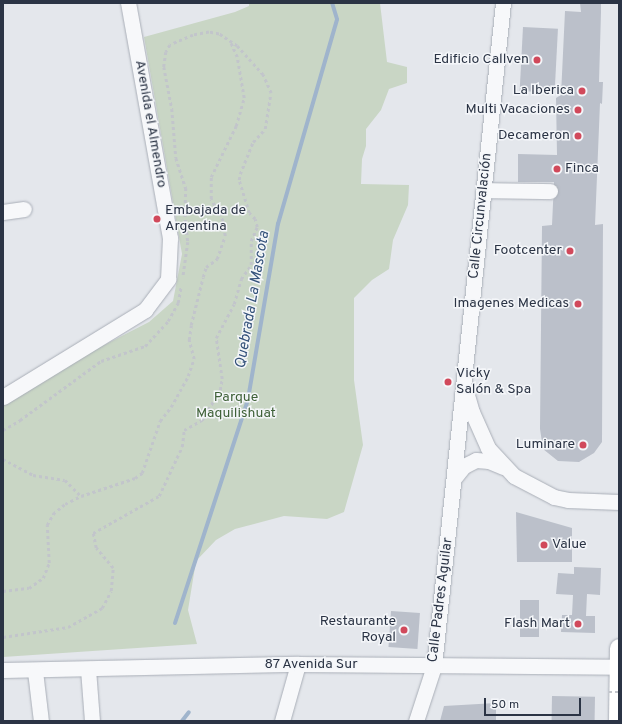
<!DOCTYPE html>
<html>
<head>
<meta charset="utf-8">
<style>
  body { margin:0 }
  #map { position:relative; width:622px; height:724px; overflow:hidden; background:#e4e7ec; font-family:Overpass,sans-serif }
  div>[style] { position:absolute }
  .green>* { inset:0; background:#c9d6c5 }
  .stream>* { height:4px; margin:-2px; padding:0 2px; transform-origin:2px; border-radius:2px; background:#9fb4cc }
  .building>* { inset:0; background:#bbc0ca; transform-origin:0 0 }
  .path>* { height:2.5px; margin-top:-1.25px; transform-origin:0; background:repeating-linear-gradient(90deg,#c2c5cb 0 3px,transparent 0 6px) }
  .roads { filter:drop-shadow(0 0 1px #a9aeb7) drop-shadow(0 0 1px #a9aeb7) }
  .minor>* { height:15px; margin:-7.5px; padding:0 7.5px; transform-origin:7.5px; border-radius:7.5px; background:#f7f8fa }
  .major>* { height:19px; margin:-9.5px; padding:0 9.5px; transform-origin:9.5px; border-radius:9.5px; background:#fff }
  .path-bridge>* { height:2.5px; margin-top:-1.25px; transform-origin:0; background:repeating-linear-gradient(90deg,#c2c5cb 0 3px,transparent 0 6px) }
  .dots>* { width:11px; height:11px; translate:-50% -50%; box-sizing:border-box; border:2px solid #f4f6f9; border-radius:50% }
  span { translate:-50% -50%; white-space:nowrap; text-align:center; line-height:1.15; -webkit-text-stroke:3px #f4f6f9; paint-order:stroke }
  .poi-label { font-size:14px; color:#2b3445 }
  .right { translate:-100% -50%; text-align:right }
  .left { translate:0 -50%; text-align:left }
  .street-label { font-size:14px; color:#2b3445 }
  .park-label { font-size:14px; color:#3f6138 }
  .water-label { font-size:15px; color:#34527a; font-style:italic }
  .frame { position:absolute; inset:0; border:4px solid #2b3445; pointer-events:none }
  .scale { position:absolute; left:484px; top:698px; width:97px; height:18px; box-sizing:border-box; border:2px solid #2b3445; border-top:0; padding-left:5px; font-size:12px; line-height:14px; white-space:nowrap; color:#2b3445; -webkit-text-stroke:3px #f4f6f9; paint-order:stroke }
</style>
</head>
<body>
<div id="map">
  <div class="green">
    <i style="clip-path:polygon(249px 3px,380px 3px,387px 62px,407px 67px,407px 83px,389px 89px,381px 110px,366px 129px,366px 146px,362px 159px,361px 184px,409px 185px,408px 205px,393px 240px,389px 269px,372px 280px,354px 298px,354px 380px,363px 445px,344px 512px,327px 519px,284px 516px,235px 529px,216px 540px,196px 561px,188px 610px,197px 644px,3px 657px,3px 397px,149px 322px,173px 301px,182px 254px,144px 37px,235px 12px,249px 6px)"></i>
  </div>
  <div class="stream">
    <i style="left:175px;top:623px;width:236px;rotate:-71.9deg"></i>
    <i style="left:248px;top:399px;width:178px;rotate:-80.3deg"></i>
    <i style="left:278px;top:224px;width:213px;rotate:-73.9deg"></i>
    <i style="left:337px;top:19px;width:17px;rotate:-107deg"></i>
    <i style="left:182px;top:721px;width:11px;rotate:-52deg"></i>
  </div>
  <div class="building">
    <i style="clip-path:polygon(580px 3px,601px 3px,601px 12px,599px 82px,603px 82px,602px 104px,600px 103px,595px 225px,603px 224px,602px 442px,594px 453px,579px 462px,558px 461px,543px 449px,540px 429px,542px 226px,552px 225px,554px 182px,518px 182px,518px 154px,557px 155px,556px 98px,561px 95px,565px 11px,581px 12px)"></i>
    <i style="left:523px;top:27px;width:35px;height:64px;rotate:3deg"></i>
    <i style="clip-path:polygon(516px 512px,572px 528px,572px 562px,517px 562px)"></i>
    <i style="clip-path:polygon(574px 567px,601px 568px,600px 595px,587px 594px,586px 616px,595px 616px,595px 633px,561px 632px,562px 615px,572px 615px,573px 595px,556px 594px,558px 573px,574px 574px)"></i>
    <i style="left:520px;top:600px;width:19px;height:37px"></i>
    <i style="left:391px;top:611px;width:29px;height:36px;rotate:4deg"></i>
    <i style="left:552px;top:696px;width:43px;height:25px;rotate:1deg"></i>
    <i style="clip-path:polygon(496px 703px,496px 721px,440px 721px,444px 706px)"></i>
  </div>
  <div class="path">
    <i style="left:3px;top:430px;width:20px;rotate:-30deg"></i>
    <i style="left:20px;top:420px;width:100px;rotate:-36.1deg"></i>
    <i style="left:101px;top:361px;width:46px;rotate:-18.8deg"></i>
    <i style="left:145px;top:346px;width:34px;rotate:-47deg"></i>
    <i style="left:168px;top:321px;width:21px;rotate:-61deg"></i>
    <i style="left:178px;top:303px;width:17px;rotate:-80deg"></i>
    <i style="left:3px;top:459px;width:34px;rotate:28deg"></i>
    <i style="left:33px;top:475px;width:32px;rotate:9deg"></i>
    <i style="left:65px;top:480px;width:23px;rotate:45deg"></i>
    <i style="left:3px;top:591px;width:26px;rotate:-7deg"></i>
    <i style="left:29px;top:588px;width:17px;rotate:-36deg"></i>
    <i style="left:43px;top:578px;width:16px;rotate:-68deg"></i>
    <i style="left:49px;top:563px;width:38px;rotate:-93deg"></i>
    <i style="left:47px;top:525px;width:13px;rotate:-61deg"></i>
    <i style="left:53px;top:514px;width:16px;rotate:-40deg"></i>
    <i style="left:65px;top:504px;width:18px;rotate:-27deg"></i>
    <i style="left:81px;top:496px;width:57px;rotate:-18.4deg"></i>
    <i style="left:135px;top:478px;width:9px;rotate:-36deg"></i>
    <i style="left:142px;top:473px;width:55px;rotate:-70.9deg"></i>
    <i style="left:160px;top:421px;width:18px;rotate:-52deg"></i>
    <i style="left:171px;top:407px;width:35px;rotate:-61deg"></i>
    <i style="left:188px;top:376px;width:18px;rotate:-71deg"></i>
    <i style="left:194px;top:359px;width:20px;rotate:-105deg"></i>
    <i style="left:189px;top:340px;width:15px;rotate:-82deg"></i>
    <i style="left:191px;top:325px;width:49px;rotate:-76deg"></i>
    <i style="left:203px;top:277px;width:10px;rotate:-73deg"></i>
    <i style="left:206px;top:267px;width:14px;rotate:-36deg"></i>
    <i style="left:217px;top:259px;width:24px;rotate:-71deg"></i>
    <i style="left:225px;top:236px;width:15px;rotate:-98deg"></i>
    <i style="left:223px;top:221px;width:25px;rotate:-119deg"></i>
    <i style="left:211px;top:199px;width:22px;rotate:-90deg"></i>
    <i style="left:211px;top:177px;width:57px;rotate:-63.9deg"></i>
    <i style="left:236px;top:126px;width:29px;rotate:-74deg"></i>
    <i style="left:244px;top:98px;width:42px;rotate:-99.7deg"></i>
    <i style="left:237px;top:57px;width:17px;rotate:-114deg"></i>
    <i style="left:3px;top:637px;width:66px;rotate:-8.7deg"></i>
    <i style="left:68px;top:627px;width:39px;rotate:-29deg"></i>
    <i style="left:102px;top:608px;width:19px;rotate:-62deg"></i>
    <i style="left:111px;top:591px;width:23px;rotate:-85deg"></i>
    <i style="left:113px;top:568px;width:26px;rotate:-130deg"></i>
    <i style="left:96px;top:548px;width:15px;rotate:-101deg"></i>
    <i style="left:93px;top:533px;width:76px;rotate:-29.3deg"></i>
    <i style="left:159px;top:496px;width:54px;rotate:-64.9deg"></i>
    <i style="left:182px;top:447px;width:17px;rotate:-83deg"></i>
    <i style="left:184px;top:430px;width:21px;rotate:-29deg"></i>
    <i style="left:202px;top:420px;width:35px;rotate:-59deg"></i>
    <i style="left:220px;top:390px;width:11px;rotate:-80deg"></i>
    <i style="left:222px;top:379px;width:41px;rotate:-98.3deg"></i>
    <i style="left:216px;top:338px;width:38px;rotate:-62deg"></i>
    <i style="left:234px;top:304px;width:26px;rotate:-74deg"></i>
    <i style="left:241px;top:279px;width:17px;rotate:-54deg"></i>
    <i style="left:251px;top:265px;width:24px;rotate:-90deg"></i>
    <i style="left:251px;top:241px;width:15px;rotate:-67deg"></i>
    <i style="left:257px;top:227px;width:8px;rotate:-104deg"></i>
    <i style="left:255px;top:219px;width:8px;rotate:-135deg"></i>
    <i style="left:249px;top:213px;width:34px;rotate:-107deg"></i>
    <i style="left:239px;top:180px;width:6px;rotate:-81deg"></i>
    <i style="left:240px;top:174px;width:35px;rotate:-68deg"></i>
    <i style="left:253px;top:142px;width:18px;rotate:-47deg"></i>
    <i style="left:265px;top:129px;width:36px;rotate:-81deg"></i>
    <i style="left:271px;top:93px;width:20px;rotate:-114deg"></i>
    <i style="left:263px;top:75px;width:39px;rotate:-132deg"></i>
    <i style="left:237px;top:46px;width:22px;rotate:-146deg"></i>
    <i style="left:219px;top:34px;width:10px;rotate:-169deg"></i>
    <i style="left:209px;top:32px;width:16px;rotate:169deg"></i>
    <i style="left:193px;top:35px;width:25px;rotate:157deg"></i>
    <i style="left:170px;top:45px;width:8px;rotate:120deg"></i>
    <i style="left:166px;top:52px;width:15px;rotate:98deg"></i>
    <i style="left:164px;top:67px;width:43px;rotate:79.2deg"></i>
    <i style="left:172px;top:109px;width:49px;rotate:85.3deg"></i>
    <i style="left:176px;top:158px;width:32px;rotate:72deg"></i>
    <i style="left:186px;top:188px;width:26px;rotate:92deg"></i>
    <i style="left:185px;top:214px;width:28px;rotate:84deg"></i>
    <i style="left:188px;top:242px;width:35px;rotate:98deg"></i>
  </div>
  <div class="roads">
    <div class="minor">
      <i style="left:484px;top:190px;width:66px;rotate:0.9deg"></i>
      <i style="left:3px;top:212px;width:21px;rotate:-8deg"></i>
      <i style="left:465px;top:388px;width:25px;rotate:74deg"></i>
      <i style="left:472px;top:412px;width:39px;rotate:66deg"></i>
      <i style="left:488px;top:448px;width:38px;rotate:47deg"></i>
      <i style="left:514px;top:476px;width:45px;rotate:27.7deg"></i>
      <i style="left:554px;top:497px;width:14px;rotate:12deg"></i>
      <i style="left:568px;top:500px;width:51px;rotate:2.2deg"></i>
      <i style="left:3px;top:397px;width:167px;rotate:-31.5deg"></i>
      <i style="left:145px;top:310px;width:39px;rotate:-53deg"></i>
      <i style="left:168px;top:279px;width:41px;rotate:-87.2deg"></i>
      <i style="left:170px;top:238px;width:239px;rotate:-100.1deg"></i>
      <i style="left:455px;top:477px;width:14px;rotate:-51deg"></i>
      <i style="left:464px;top:466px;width:13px;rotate:-27deg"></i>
      <i style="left:476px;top:460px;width:13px;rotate:4deg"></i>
      <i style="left:489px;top:461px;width:15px;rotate:23deg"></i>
      <i style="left:88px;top:669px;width:52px;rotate:85.6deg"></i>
      <i style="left:3px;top:670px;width:295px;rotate:-1.2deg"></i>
      <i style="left:298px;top:664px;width:321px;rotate:0.5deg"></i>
      <i style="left:35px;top:671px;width:50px;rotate:83.2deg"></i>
      <i style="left:282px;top:721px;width:59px;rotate:-74.3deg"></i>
      <i style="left:416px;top:721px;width:58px;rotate:-71.9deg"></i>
      <i style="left:434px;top:666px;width:667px;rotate:-84.06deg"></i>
    </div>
    <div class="major">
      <i style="left:618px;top:721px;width:73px;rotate:-89.2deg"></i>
    </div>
  </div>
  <div class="path-bridge">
    <i style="left:609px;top:692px;width:10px"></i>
  </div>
  <div class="dots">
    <i style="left:537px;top:60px;background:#d1495b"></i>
    <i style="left:582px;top:91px;background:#d1495b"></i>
    <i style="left:578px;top:110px;background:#d1495b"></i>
    <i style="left:578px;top:136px;background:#d1495b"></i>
    <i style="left:557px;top:169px;background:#d1495b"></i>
    <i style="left:157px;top:219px;background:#d1495b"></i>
    <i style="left:570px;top:251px;background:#d1495b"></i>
    <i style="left:578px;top:304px;background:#d1495b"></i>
    <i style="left:448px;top:382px;background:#d1495b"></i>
    <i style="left:583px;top:445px;background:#d1495b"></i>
    <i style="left:544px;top:545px;background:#d1495b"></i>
    <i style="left:578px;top:624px;background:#d1495b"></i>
    <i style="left:404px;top:630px;background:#d1495b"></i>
  </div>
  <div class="poi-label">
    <span class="right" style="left:529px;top:60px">Edificio Callven</span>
    <span class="right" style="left:574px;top:91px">La Iberica</span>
    <span class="right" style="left:570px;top:110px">Multi Vacaciones</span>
    <span class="right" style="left:570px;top:136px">Decameron</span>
    <span class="left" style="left:565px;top:169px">Finca</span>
    <span class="left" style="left:165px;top:219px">Embajada de<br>Argentina</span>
    <span class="right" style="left:562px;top:251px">Footcenter</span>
    <span class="right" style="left:569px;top:304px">Imagenes Medicas</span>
    <span class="left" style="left:456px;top:382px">Vicky<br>Salón &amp; Spa</span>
    <span class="right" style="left:575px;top:445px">Luminare</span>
    <span class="left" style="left:552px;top:545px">Value</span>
    <span class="right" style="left:396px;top:630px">Restaurante<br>Royal</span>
    <span class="right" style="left:570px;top:624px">Flash Mart</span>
  </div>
  <div class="street-label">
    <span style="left:150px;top:124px;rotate:80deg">Avenida el Almendro</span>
    <span style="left:481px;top:216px;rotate:-84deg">Calle Circunvalación</span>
    <span style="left:441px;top:600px;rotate:-83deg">Calle Padres Aguilar</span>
    <span style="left:311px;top:665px">87 Avenida Sur</span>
  </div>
  <div class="park-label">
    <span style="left:236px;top:406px">Parque<br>Maquilishuat</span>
  </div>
  <div class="water-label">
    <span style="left:253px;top:300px;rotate:-80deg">Quebrada La Mascota</span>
  </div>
  <div class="frame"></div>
  <div class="scale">50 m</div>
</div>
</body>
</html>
